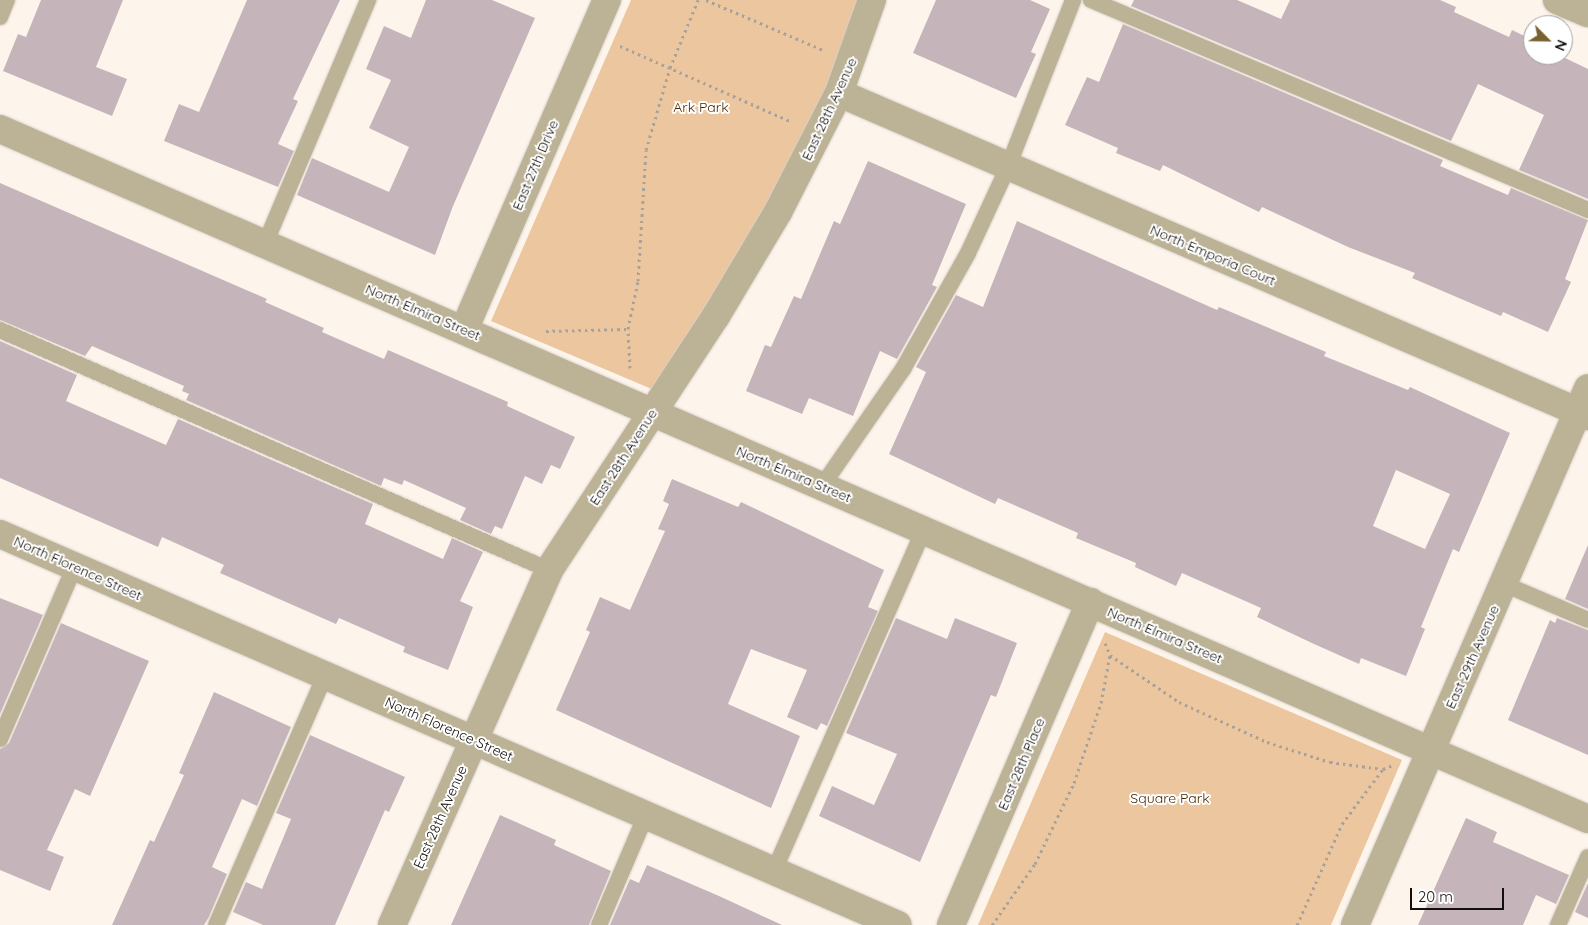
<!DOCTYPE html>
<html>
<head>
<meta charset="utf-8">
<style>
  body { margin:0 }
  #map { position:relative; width:1588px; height:925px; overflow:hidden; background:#fdf5ec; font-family:Quicksand,sans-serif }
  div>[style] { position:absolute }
  .green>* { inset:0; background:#ecc69e }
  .building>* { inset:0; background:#c5b5ba }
  .path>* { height:3px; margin-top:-1.5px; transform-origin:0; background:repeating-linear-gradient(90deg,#a8a29b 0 2.5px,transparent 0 6.5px) }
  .roads { filter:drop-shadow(0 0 1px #d8d0c8) drop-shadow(0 0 1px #d8d0c8) }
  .service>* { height:16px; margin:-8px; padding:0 8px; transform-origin:8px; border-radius:8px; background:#bcb296 }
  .minor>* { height:28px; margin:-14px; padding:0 14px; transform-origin:14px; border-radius:14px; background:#bcb296 }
  .tertiary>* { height:28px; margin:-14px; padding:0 14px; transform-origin:14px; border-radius:14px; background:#bcb296 }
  span { translate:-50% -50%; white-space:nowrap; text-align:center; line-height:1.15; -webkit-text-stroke:4px #fff; paint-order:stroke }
  .park-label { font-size:14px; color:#492a00 }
  .street-label { font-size:14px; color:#130f0c }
  .north { position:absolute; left:1523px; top:15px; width:50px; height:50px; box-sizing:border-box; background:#fff; border:1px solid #a19f9e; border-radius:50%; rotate:113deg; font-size:14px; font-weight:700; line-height:20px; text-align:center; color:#130f0c }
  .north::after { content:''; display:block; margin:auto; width:18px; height:22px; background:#796232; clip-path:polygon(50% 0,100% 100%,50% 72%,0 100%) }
  .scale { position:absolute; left:1410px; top:888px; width:94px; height:22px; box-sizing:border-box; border:2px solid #130f0c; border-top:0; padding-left:6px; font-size:15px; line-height:18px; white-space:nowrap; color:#130f0c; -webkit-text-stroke:4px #fff; paint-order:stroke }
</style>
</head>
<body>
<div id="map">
  <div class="green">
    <i style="clip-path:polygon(631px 0,861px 0,808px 139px,654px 390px,491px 321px)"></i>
    <i style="clip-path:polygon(1105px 632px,1402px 760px,1331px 925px,978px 925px)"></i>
  </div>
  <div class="building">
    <i style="clip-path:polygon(41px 0,123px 0,96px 67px,127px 79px,112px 116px,3px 71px,18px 34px,26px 37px)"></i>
    <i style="clip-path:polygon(247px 0,340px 0,293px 99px,298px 101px,278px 144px,294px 151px,278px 187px,164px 141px,179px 104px,199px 112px)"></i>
    <i style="clip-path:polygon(426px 0,492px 0,535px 18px,453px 206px,435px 255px,297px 195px,312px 158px,389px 192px,409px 147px,369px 128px,391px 80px,366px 69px,384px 26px,411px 38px)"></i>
    <i style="clip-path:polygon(936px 0,1030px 0,1050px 9px,1031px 52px,1036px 54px,1016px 98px,913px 53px)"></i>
    <i style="clip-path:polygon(1134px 0,1237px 0,1281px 19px,1290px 0,1440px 0,1456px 7px,1454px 12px,1509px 37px,1512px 30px,1533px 40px,1533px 55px,1559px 55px,1588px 69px,1588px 199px,1519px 170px,1544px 115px,1478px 84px,1451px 141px,1131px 6px)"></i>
    <i style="clip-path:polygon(1123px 24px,1443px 160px,1440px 166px,1508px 195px,1511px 188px,1588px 220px,1565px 279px,1571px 282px,1548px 332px,1503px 312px,1501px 316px,1412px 278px,1415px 273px,1348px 247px,1262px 207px,1259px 212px,1163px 165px,1160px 171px,1116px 153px,1118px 148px,1065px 125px,1087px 77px,1099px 82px)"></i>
    <i style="clip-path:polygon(868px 161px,966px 204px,932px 285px,937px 287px,897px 359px,880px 351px,853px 416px,809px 398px,802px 414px,746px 391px,765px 345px,771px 347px,794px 296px,801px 299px,834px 221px,840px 224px)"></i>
    <i style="clip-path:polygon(0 183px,267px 299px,265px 302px,324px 328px,322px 332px,384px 359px,388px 350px,508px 402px,507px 406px,575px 437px,560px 469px,551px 465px,542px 484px,525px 476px,502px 529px,495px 526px,491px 534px,460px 520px,466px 508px,404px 480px,402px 485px,384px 478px,381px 486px,186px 400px,189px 394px,182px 391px,184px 386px,92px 346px,85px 356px,0 320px)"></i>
    <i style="clip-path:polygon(evenodd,1017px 221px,1217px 310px,1219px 307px,1326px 352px,1324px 356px,1408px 390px,1410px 387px,1510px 433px,1459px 552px,1453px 549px,1421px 627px,1425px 629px,1406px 676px,1361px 658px,1359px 664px,1314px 644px,1257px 617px,1261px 608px,1182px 573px,1176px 586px,1135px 567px,1136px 563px,1076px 538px,1078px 533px,998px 498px,995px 504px,889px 454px,926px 372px,916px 367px,956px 295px,983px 307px,1017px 221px,1396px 470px,1450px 494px,1425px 549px,1373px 526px,1396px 470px)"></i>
    <i style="clip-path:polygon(0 341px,77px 375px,66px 401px,166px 445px,178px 419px,373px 504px,365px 524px,443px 559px,452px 538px,483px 552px,460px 601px,473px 607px,448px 670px,403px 652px,405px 647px,339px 618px,336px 624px,220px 573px,224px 565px,162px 537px,158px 547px,0 478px)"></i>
    <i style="clip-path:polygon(672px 479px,738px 507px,741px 502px,884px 570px,868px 607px,878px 611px,827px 726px,821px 723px,817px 730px,787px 717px,807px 670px,751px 649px,728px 704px,800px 736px,771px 808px,556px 710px,590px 632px,586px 630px,600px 597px,630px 610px,665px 531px,658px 529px,669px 504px,663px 501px)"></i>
    <i style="clip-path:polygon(1588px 545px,1588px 609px,1565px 599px)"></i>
    <i style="clip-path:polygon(0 598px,43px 615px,0 714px)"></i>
    <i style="clip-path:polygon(896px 618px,947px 639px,955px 618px,1017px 643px,996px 697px,991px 695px,920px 862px,819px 816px,832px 786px,874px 805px,897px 754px,846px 733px)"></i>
    <i style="clip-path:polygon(1557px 618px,1588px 630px,1588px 755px,1508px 720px,1550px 620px,1555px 623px)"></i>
    <i style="clip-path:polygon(61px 623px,149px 661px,90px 796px,75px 789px,47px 850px,64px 857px,50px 891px,0 870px,0 749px,9px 743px)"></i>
    <i style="clip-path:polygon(214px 692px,291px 727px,257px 806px,242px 799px,212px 867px,227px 874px,209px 917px,204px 925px,112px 925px,150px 840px,154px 842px,184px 775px,179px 773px)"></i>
    <i style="clip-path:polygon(310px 735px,405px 777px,389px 812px,385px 810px,335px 925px,263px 925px,233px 912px,246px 882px,262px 889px,291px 819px,276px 813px)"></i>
    <i style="clip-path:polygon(500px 815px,556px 840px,554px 845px,611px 871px,589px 925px,451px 925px)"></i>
    <i style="clip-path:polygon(1466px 818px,1497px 832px,1493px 842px,1569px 875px,1556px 904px,1536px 895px,1523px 925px,1418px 925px)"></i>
    <i style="clip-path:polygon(647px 865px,719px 896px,782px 925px,610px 925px,630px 879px,639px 883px)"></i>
    <i style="clip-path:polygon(1588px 883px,1588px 918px,1575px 912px)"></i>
  </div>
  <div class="path">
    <i style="left:706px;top:0;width:127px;rotate:23.1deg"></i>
    <i style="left:620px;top:46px;width:188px;rotate:23.8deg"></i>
    <i style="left:546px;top:331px;width:82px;rotate:-1.4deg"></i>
    <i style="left:630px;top:368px;width:39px;rotate:-93deg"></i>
    <i style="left:628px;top:329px;width:49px;rotate:-78.2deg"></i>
    <i style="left:638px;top:281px;width:131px;rotate:-86.5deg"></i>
    <i style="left:646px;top:150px;width:85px;rotate:-73.7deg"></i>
    <i style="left:670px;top:68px;width:74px;rotate:-67.6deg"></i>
    <i style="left:1105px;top:643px;width:13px;rotate:67deg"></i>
    <i style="left:1110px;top:655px;width:83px;rotate:34.3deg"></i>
    <i style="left:1179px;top:702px;width:97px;rotate:24.4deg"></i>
    <i style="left:1267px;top:742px;width:66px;rotate:17.6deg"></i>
    <i style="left:1330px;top:762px;width:53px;rotate:7.5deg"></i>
    <i style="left:1383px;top:769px;width:9px;rotate:-21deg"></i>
    <i style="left:992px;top:925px;width:75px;rotate:-54.8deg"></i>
    <i style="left:1035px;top:864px;width:90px;rotate:-64.3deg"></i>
    <i style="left:1074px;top:783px;width:84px;rotate:-71.4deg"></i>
    <i style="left:1101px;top:703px;width:49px;rotate:-79.4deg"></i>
    <i style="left:1297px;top:925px;width:111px;rotate:-66deg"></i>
    <i style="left:1342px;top:824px;width:69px;rotate:-53.3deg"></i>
  </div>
  <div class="roads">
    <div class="service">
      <i style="left:1091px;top:0;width:540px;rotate:22.91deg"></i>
      <i style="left:0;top:17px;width:18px;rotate:-68deg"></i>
      <i style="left:265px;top:244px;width:265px;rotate:-67.1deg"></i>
      <i style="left:0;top:330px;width:599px;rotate:23.61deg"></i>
      <i style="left:822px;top:486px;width:142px;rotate:-55.3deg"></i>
      <i style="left:903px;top:369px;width:133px;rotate:-60.7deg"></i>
      <i style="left:968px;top:253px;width:95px;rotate:-65.1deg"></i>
      <i style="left:1008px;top:167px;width:179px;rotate:-68.7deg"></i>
      <i style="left:1504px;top:584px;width:91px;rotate:23.2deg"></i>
      <i style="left:0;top:739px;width:189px;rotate:-66.6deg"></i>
      <i style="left:774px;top:871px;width:373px;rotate:-66.3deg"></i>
      <i style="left:216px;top:925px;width:273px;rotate:-66.4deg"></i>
      <i style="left:599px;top:925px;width:120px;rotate:-66.9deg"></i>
      <i style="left:1558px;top:925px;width:74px;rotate:-66.2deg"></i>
    </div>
    <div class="minor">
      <i style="left:839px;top:93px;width:816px;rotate:23.33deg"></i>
      <i style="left:0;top:129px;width:1731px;rotate:23.49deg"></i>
      <i style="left:464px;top:330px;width:360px;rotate:-66.6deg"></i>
      <i style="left:0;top:534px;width:979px;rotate:23.53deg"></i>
      <i style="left:392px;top:925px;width:388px;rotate:-66.1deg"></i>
      <i style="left:549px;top:570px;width:304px;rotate:-56.7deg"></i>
      <i style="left:716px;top:316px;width:121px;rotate:-59.2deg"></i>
      <i style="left:778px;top:212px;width:134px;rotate:-62.9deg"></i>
      <i style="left:839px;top:93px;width:99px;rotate:-70.5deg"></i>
      <i style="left:951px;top:925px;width:352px;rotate:-66.7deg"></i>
      <i style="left:1355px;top:925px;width:585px;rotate:-66.54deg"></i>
    </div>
    <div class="tertiary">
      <i style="left:1557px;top:0;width:34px;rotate:23deg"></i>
    </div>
  </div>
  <div class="park-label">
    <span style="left:701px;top:107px">Ark Park</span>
    <span style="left:1170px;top:798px">Square Park</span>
  </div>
  <div class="street-label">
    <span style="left:829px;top:109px;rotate:-65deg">East 28th Avenue</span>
    <span style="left:535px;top:165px;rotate:-67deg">East 27th Drive</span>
    <span style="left:1213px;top:255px;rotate:23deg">North Emporia Court</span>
    <span style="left:423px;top:312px;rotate:23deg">North Elmira Street</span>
    <span style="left:623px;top:457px;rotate:-57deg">East 28th Avenue</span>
    <span style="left:794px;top:474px;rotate:23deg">North Elmira Street</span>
    <span style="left:78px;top:568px;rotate:24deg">North Florence Street</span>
    <span style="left:1165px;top:635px;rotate:23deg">North Elmira Street</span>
    <span style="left:1472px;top:657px;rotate:-66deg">East 29th Avenue</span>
    <span style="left:449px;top:729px;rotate:24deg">North Florence Street</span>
    <span style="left:1021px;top:764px;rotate:-67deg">East 28th Place</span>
    <span style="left:440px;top:817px;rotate:-66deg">East 28th Avenue</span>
  </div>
  <div class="north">N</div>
  <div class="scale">20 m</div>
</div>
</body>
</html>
